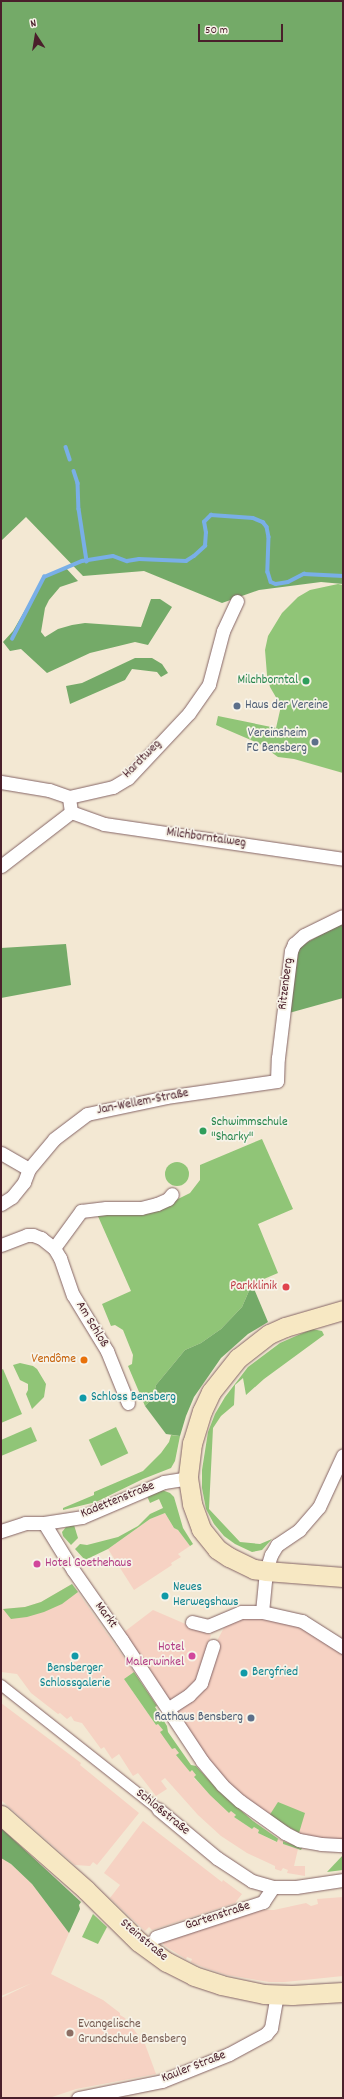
<!DOCTYPE html>
<html>
<head>
<meta charset="utf-8">
<style>
  body { margin:0 }
  #map { position:relative; width:344px; height:2099px; overflow:hidden; background:#f3e8d3; font-family:Dekko,sans-serif }
  div>[style] { position:absolute }
  .built>* { inset:0; background:#f6d2c3 }
  .green>* { inset:0; background:#90c577; transform-origin:0 0 }
  .round { border-radius:50% }
  .forest>* { inset:0; background:#74aa68 }
  .stream>* { height:3.5px; margin:-1.75px; padding:0 1.75px; transform-origin:1.75px; border-radius:1.75px; background:#79afe7 }
  .roads { filter:drop-shadow(0 0 1px #856566) drop-shadow(0 0 1px #856566) }
  .pedestrian>* { height:10px; margin:-5px; padding:0 5px; transform-origin:5px; border-radius:5px; background:#fff }
  .minor>* { height:13px; margin:-6.5px; padding:0 6.5px; transform-origin:6.5px; border-radius:6.5px; background:#fff }
  .secondary>* { height:19px; margin:-9.5px; padding:0 9.5px; transform-origin:9.5px; border-radius:9.5px; background:#f7e8c3 }
  .dots>* { width:11px; height:11px; translate:-50% -50%; box-sizing:border-box; border:2px solid #f7f3e8; border-radius:50% }
  span { translate:-50% -50%; white-space:nowrap; text-align:center; line-height:1.15; -webkit-text-stroke:3.5px #f7f3e8; paint-order:stroke }
  .leisure-label { font-size:13px; color:#27864d }
  .right { translate:-100% -50%; text-align:right }
  .left { translate:0 -50%; text-align:left }
  .service-label { font-size:13px; color:#4e5e75 }
  .street-label { font-size:13px; color:#4a1f2b }
  .health-label { font-size:13px; color:#be3a42 }
  .food-label { font-size:13px; color:#c56008 }
  .culture-label { font-size:13px; color:#0d838f }
  .hotel-label { font-size:13px; color:#b23c85 }
  .education-label { font-size:13px; color:#785e54 }
  .frame { position:absolute; inset:0; border:2px solid #4a1f2b; pointer-events:none }
  .north { position:absolute; left:16px; top:16px; width:40px; height:40px; -webkit-text-stroke:3px #f7f3e8; paint-order:stroke; rotate:348deg; font-size:11px; font-weight:700; line-height:16px; text-align:center; color:#4a1f2b }
  .north::after { content:''; display:block; margin:auto; width:14px; height:18px; background:#4a1f2b; clip-path:polygon(50% 0,100% 100%,50% 72%,0 100%) }
  .scale { position:absolute; left:198px; top:24px; width:85px; height:18px; box-sizing:border-box; border:2px solid #4a1f2b; border-top:0; padding-left:5px; font-size:12px; line-height:14px; white-space:nowrap; color:#4a1f2b; -webkit-text-stroke:3px #f7f3e8; paint-order:stroke }
</style>
</head>
<body>
<div id="map">
  <div class="built">
    <i style="clip-path:polygon(165px 1513px,174px 1528px,178px 1530px,190px 1546px,178px 1554px,181px 1557px,171px 1563px,172px 1565px,134px 1590px,108px 1549px,150px 1519px)"></i>
    <i style="clip-path:polygon(72px 1584px,134px 1672px,124px 1679px,156px 1725px,158px 1724px,163px 1730px,161px 1731px,172px 1749px,175px 1748px,179px 1753px,177px 1755px,190px 1772px,192px 1770px,196px 1775px,194px 1778px,229px 1813px,231px 1811px,236px 1815px,234px 1817px,252px 1829px,254px 1827px,259px 1830px,258px 1833px,276px 1842px,278px 1839px,284px 1841px,283px 1844px,298px 1849px,294px 1866px,305px 1866px,305px 1876px,287px 1873px,288px 1870px,283px 1868px,281px 1871px,275px 1869px,275px 1866px,247px 1853px,221px 1836px,198px 1815px,165px 1778px,161px 1781px,167px 1789px,156px 1796px,138px 1773px,133px 1776px,119px 1754px,112px 1759px,104px 1747px,101px 1749px,82px 1723px,74px 1721px,71px 1716px,67px 1719px,60px 1713px,58px 1714px,31px 1693px,17px 1674px,1px 1672px,1px 1609px,25px 1607px,41px 1602px)"></i>
    <i style="clip-path:polygon(153px 1610px,211px 1635px,195px 1684px,170px 1700px,124px 1632px)"></i>
    <i style="clip-path:polygon(266px 1616px,294px 1623px,343px 1655px,343px 1838px,339px 1842px,306px 1838px,292px 1830px,241px 1796px,204px 1758px,177px 1712px,198px 1696px,204px 1684px,218px 1639px,227px 1622px,248px 1617px)"></i>
    <i style="clip-path:polygon(1px 1703px,81px 1763px,80px 1765px,139px 1813px,97px 1865px,93px 1862px,90px 1866px,75px 1865px,1px 1800px)"></i>
    <i style="clip-path:polygon(143px 1821px,222px 1882px,223px 1880px,242px 1894px,235px 1903px,152px 1930px,149px 1927px,145px 1931px,110px 1898px,120px 1885px,104px 1873px)"></i>
    <i style="clip-path:polygon(1px 1858px,11px 1864px,32px 1884px,69px 1933px,51px 1974px,103px 2000px,120px 2013px,120px 2015px,125px 2018px,145px 2044px,156px 2074px,76px 2089px,49px 2098px,1px 2098px,1px 1998px,32px 1983px,1px 1996px)"></i>
    <i style="clip-path:polygon(343px 1897px,343px 1976px,285px 1982px,269px 1982px,227px 1975px,203px 1967px,191px 1962px,192px 1959px,187px 1957px,186px 1959px,165px 1946px,161px 1941px,220px 1920px,221px 1923px,257px 1910px,274px 1910px,306px 1903px,311px 1906px,318px 1904px,317px 1899px)"></i>
  </div>
  <div class="green">
    <i style="clip-path:polygon(338px 584px,343px 585px,343px 773px,294px 759px,278px 757px,260px 744px,216px 725px,218px 716px,276px 728px,281px 706px,270px 687px,267px 675px,265px 650px,268px 636px,282px 613px,298px 597px,310px 590px)"></i>
    <i style="clip-path:polygon(262px 1139px,293px 1209px,258px 1224px,278px 1273px,252px 1284px,242px 1307px,221px 1329px,201px 1343px,185px 1350px,156px 1385px,153px 1398px,145px 1406px,128px 1366px,132px 1364px,133px 1355px,123px 1330px,115px 1325px,111px 1326px,102px 1304px,131px 1291px,97px 1214px,170px 1203px,190px 1193px,200px 1180px,200px 1165px)"></i>
    <i class="round" style="left:165px;top:1162px;width:24px;height:24px"></i>
    <i style="clip-path:polygon(312px 1329px,322px 1331px,324px 1335px,264px 1379px,246px 1395px,243px 1378px,235px 1385px,234px 1405px,221px 1416px,213px 1428px,209px 1509px,240px 1542px,260px 1544px,272px 1539px,262px 1550px,252px 1552px,235px 1544px,224px 1536px,214px 1524px,206px 1509px,202px 1488px,202px 1470px,208px 1432px,215px 1414px,225px 1397px,248px 1367px,280px 1343px)"></i>
    <i style="clip-path:polygon(20px 1363px,33px 1366px,37px 1369px,46px 1384px,44px 1397px,32px 1409px,26px 1394px,28px 1390px,28px 1384px,20px 1380px,13px 1365px)"></i>
    <i style="clip-path:polygon(3px 1369px,22px 1414px,1px 1423px,1px 1370px)"></i>
    <i style="clip-path:polygon(31px 1427px,37px 1441px,1px 1456px,1px 1440px)"></i>
    <i style="left:116px;top:1427px;width:29px;height:30px;rotate:65deg"></i>
    <i style="clip-path:polygon(171px 1435px,180px 1436px,175px 1461px,171px 1468px,143px 1479px,96px 1502px,63px 1510px,63px 1508px,94px 1495px,94px 1492px,143px 1471px,161px 1453px,169px 1442px)"></i>
    <i style="clip-path:polygon(162px 1490px,170px 1493px,174px 1497px,183px 1528px,193px 1544px,190px 1546px,178px 1530px,174px 1528px,165px 1513px,150px 1519px,108px 1549px,85px 1560px,75px 1549px,80px 1544px,87px 1545px,118px 1537px,138px 1526px,150px 1514px,163px 1508px,159px 1499px,150px 1503px,147px 1496px)"></i>
    <i style="clip-path:polygon(74px 1525px,78px 1538px,71px 1545px,63px 1536px,62px 1532px,66px 1527px)"></i>
    <i style="clip-path:polygon(72px 1584px,78px 1592px,62px 1604px,44px 1612px,27px 1617px,11px 1619px,3px 1609px,25px 1607px,41px 1602px)"></i>
    <i style="clip-path:polygon(134px 1672px,157px 1706px,155px 1707px,167px 1726px,168px 1732px,191px 1765px,196px 1766px,220px 1792px,253px 1821px,280px 1840px,302px 1848px,301px 1850px,283px 1844px,283px 1841px,278px 1839px,277px 1842px,258px 1833px,259px 1830px,254px 1827px,252px 1829px,234px 1817px,236px 1815px,231px 1811px,229px 1813px,210px 1795px,194px 1777px,196px 1775px,192px 1770px,190px 1772px,176px 1755px,179px 1753px,175px 1748px,172px 1749px,160px 1732px,163px 1730px,158px 1724px,156px 1725px,124px 1679px)"></i>
    <i style="clip-path:polygon(278px 1802px,305px 1813px,299px 1833px,269px 1816px)"></i>
    <i style="clip-path:polygon(343px 1855px,343px 1870px,327px 1872px)"></i>
    <i style="clip-path:polygon(93px 1914px,107px 1927px,98px 1944px,82px 1937px)"></i>
  </div>
  <div class="forest">
    <i style="clip-path:polygon(1px 1px,343px 1px,343px 584px,321px 582px,259px 590px,222px 603px,144px 571px,83px 576px,26px 517px,1px 541px)"></i>
    <i style="clip-path:polygon(65px 567px,78px 581px,60px 587px,49px 600px,45px 608px,41px 632px,45px 637px,58px 629px,72px 625px,85px 623px,141px 627px,151px 599px,160px 599px,172px 607px,148px 645px,135px 642px,90px 653px,47px 673px,21px 649px,10px 651px,3px 642px,13px 631px,44px 577px)"></i>
    <i style="clip-path:polygon(135px 658px,152px 658px,162px 664px,168px 673px,161px 677px,157px 672px,132px 669px,125px 680px,70px 704px,66px 686px,82px 683px)"></i>
    <i style="clip-path:polygon(343px 922px,343px 998px,289px 1013px,299px 947px)"></i>
    <i style="clip-path:polygon(66px 944px,71px 985px,1px 998px,1px 948px)"></i>
    <i style="clip-path:polygon(252px 1284px,268px 1322px,248px 1334px,221px 1358px,194px 1397px,186px 1416px,180px 1436px,166px 1434px,145px 1406px,153px 1398px,156px 1385px,185px 1350px,201px 1343px,221px 1329px,242px 1307px)"></i>
    <i style="clip-path:polygon(1px 1828px,81px 1902px,79px 1905px,80px 1909px,69px 1933px,32px 1884px,11px 1864px,1px 1858px)"></i>
  </div>
  <div class="stream">
    <i style="left:66px;top:447px;width:13px;rotate:72deg"></i>
    <i style="left:74px;top:471px;width:13px;rotate:72deg"></i>
    <i style="left:78px;top:483px;width:26px;rotate:88deg"></i>
    <i style="left:79px;top:509px;width:53px;rotate:81.3deg"></i>
    <i style="left:12px;top:639px;width:70px;rotate:-62.7deg"></i>
    <i style="left:44px;top:577px;width:41px;rotate:-22.8deg"></i>
    <i style="left:82px;top:561px;width:31px;rotate:-9deg"></i>
    <i style="left:113px;top:556px;width:15px;rotate:20deg"></i>
    <i style="left:127px;top:561px;width:12px;rotate:-9deg"></i>
    <i style="left:139px;top:559px;width:47px;rotate:2.4deg"></i>
    <i style="left:186px;top:561px;width:9px;rotate:-32deg"></i>
    <i style="left:194px;top:556px;width:15px;rotate:-42deg"></i>
    <i style="left:205px;top:546px;width:13px;rotate:-86deg"></i>
    <i style="left:206px;top:533px;width:11px;rotate:-100deg"></i>
    <i style="left:204px;top:522px;width:10px;rotate:-45deg"></i>
    <i style="left:211px;top:515px;width:42px;rotate:4.1deg"></i>
    <i style="left:253px;top:518px;width:11px;rotate:22deg"></i>
    <i style="left:263px;top:522px;width:6px;rotate:51deg"></i>
    <i style="left:267px;top:527px;width:10px;rotate:79deg"></i>
    <i style="left:269px;top:537px;width:35px;rotate:92deg"></i>
    <i style="left:268px;top:572px;width:10px;rotate:73deg"></i>
    <i style="left:271px;top:582px;width:5px;rotate:22deg"></i>
    <i style="left:276px;top:584px;width:12px;rotate:-9deg"></i>
    <i style="left:288px;top:582px;width:18px;rotate:-27deg"></i>
    <i style="left:304px;top:574px;width:39px;rotate:3deg"></i>
  </div>
  <div class="roads">
    <div class="pedestrian">
      <i style="left:1px;top:1685px;width:200px;rotate:38.3deg"></i>
    </div>
    <div class="minor">
      <i style="left:1px;top:782px;width:49px;rotate:9.5deg"></i>
      <i style="left:49px;top:790px;width:21px;rotate:19deg"></i>
      <i style="left:71px;top:812px;width:35px;rotate:20deg"></i>
      <i style="left:104px;top:824px;width:242px;rotate:8.3deg"></i>
      <i style="left:1px;top:866px;width:88px;rotate:-37.6deg"></i>
      <i style="left:71px;top:812px;width:15px;rotate:-98deg"></i>
      <i style="left:69px;top:797px;width:45px;rotate:-12.8deg"></i>
      <i style="left:113px;top:787px;width:17px;rotate:-31deg"></i>
      <i style="left:128px;top:778px;width:89px;rotate:-46.8deg"></i>
      <i style="left:189px;top:713px;width:35px;rotate:-55deg"></i>
      <i style="left:209px;top:684px;width:55px;rotate:-75.2deg"></i>
      <i style="left:223px;top:631px;width:33px;rotate:-65deg"></i>
      <i style="left:1px;top:1153px;width:32px;rotate:30deg"></i>
      <i style="left:1px;top:1204px;width:13px;rotate:-32deg"></i>
      <i style="left:12px;top:1197px;width:19px;rotate:-51deg"></i>
      <i style="left:24px;top:1182px;width:14px;rotate:-69deg"></i>
      <i style="left:29px;top:1169px;width:39px;rotate:-50deg"></i>
      <i style="left:54px;top:1139px;width:41px;rotate:-37.1deg"></i>
      <i style="left:87px;top:1114px;width:81px;rotate:-12.1deg"></i>
      <i style="left:166px;top:1097px;width:112px;rotate:-8.2deg"></i>
      <i style="left:277px;top:1081px;width:23px;rotate:-88deg"></i>
      <i style="left:278px;top:1058px;width:108px;rotate:-83.1deg"></i>
      <i style="left:291px;top:951px;width:8px;rotate:-67deg"></i>
      <i style="left:294px;top:944px;width:13px;rotate:-42deg"></i>
      <i style="left:304px;top:935px;width:43px;rotate:-26deg"></i>
      <i style="left:1px;top:1245px;width:28px;rotate:-21deg"></i>
      <i style="left:27px;top:1235px;width:6px"></i>
      <i style="left:33px;top:1235px;width:9px;rotate:21deg"></i>
      <i style="left:41px;top:1238px;width:16px;rotate:38deg"></i>
      <i style="left:54px;top:1248px;width:12px;rotate:59deg"></i>
      <i style="left:60px;top:1258px;width:39px;rotate:71deg"></i>
      <i style="left:73px;top:1295px;width:66px;rotate:58.7deg"></i>
      <i style="left:107px;top:1351px;width:56px;rotate:68deg"></i>
      <i style="left:54px;top:1248px;width:46px;rotate:-53.9deg"></i>
      <i style="left:81px;top:1211px;width:25px;rotate:-7deg"></i>
      <i style="left:106px;top:1208px;width:35px"></i>
      <i style="left:141px;top:1208px;width:16px;rotate:-14deg"></i>
      <i style="left:157px;top:1204px;width:12px;rotate:-24deg"></i>
      <i style="left:168px;top:1199px;width:6px;rotate:-51deg"></i>
      <i style="left:44px;top:1523px;width:55px;rotate:58.3deg"></i>
      <i style="left:73px;top:1570px;width:85px;rotate:55deg"></i>
      <i style="left:122px;top:1640px;width:145px;rotate:56.5deg"></i>
      <i style="left:202px;top:1761px;width:31px;rotate:50deg"></i>
      <i style="left:222px;top:1785px;width:24px;rotate:42deg"></i>
      <i style="left:240px;top:1801px;width:55px;rotate:35.4deg"></i>
      <i style="left:285px;top:1833px;width:16px;rotate:27deg"></i>
      <i style="left:299px;top:1840px;width:22px;rotate:10deg"></i>
      <i style="left:321px;top:1844px;width:22px;rotate:3deg"></i>
      <i style="left:1px;top:1531px;width:25px;rotate:-18deg"></i>
      <i style="left:25px;top:1523px;width:19px"></i>
      <i style="left:44px;top:1523px;width:38px;rotate:-9deg"></i>
      <i style="left:82px;top:1517px;width:89px;rotate:-23.1deg"></i>
      <i style="left:164px;top:1482px;width:24px;rotate:-9deg"></i>
      <i style="left:262px;top:1612px;width:41px;rotate:-84.4deg"></i>
      <i style="left:266px;top:1571px;width:17px;rotate:-73deg"></i>
      <i style="left:271px;top:1555px;width:12px;rotate:-59deg"></i>
      <i style="left:277px;top:1545px;width:27px;rotate:-34deg"></i>
      <i style="left:299px;top:1530px;width:30px;rotate:-49deg"></i>
      <i style="left:319px;top:1507px;width:57px;rotate:-65.2deg"></i>
      <i style="left:192px;top:1622px;width:16px;rotate:14deg"></i>
      <i style="left:208px;top:1626px;width:36px;rotate:-23deg"></i>
      <i style="left:241px;top:1612px;width:21px"></i>
      <i style="left:262px;top:1612px;width:41px;rotate:12.7deg"></i>
      <i style="left:302px;top:1621px;width:49px;rotate:32.4deg"></i>
      <i style="left:169px;top:1708px;width:24px;rotate:-33deg"></i>
      <i style="left:189px;top:1695px;width:17px;rotate:-45deg"></i>
      <i style="left:201px;top:1683px;width:39px;rotate:-72deg"></i>
      <i style="left:158px;top:1809px;width:77px;rotate:39.7deg"></i>
      <i style="left:217px;top:1858px;width:42px;rotate:33.3deg"></i>
      <i style="left:252px;top:1881px;width:22px;rotate:16deg"></i>
      <i style="left:273px;top:1887px;width:23px"></i>
      <i style="left:296px;top:1887px;width:48px;rotate:-8.5deg"></i>
      <i style="left:156px;top:1937px;width:113px;rotate:-18.1deg"></i>
      <i style="left:263px;top:1902px;width:18px;rotate:-56deg"></i>
      <i style="left:78px;top:2098px;width:86px;rotate:-11.4deg"></i>
      <i style="left:162px;top:2081px;width:72px;rotate:-21.9deg"></i>
      <i style="left:229px;top:2054px;width:42px;rotate:-28.4deg"></i>
      <i style="left:266px;top:2034px;width:8px;rotate:-50deg"></i>
      <i style="left:271px;top:2028px;width:34px;rotate:-80deg"></i>
    </div>
    <div class="secondary">
      <i style="left:343px;top:1310px;width:60px;rotate:163.7deg"></i>
      <i style="left:285px;top:1327px;width:17px;rotate:156deg"></i>
      <i style="left:269px;top:1334px;width:39px;rotate:142deg"></i>
      <i style="left:238px;top:1358px;width:43px;rotate:128.5deg"></i>
      <i style="left:211px;top:1392px;width:21px;rotate:115deg"></i>
      <i style="left:202px;top:1411px;width:34px;rotate:107deg"></i>
      <i style="left:192px;top:1443px;width:35px;rotate:97deg"></i>
      <i style="left:188px;top:1478px;width:26px;rotate:81deg"></i>
      <i style="left:192px;top:1504px;width:27px;rotate:70deg"></i>
      <i style="left:201px;top:1529px;width:26px;rotate:51deg"></i>
      <i style="left:217px;top:1549px;width:14px;rotate:34deg"></i>
      <i style="left:229px;top:1557px;width:28px;rotate:26deg"></i>
      <i style="left:254px;top:1569px;width:12px;rotate:9deg"></i>
      <i style="left:266px;top:1571px;width:77px;rotate:4.5deg"></i>
      <i style="left:1px;top:1815px;width:113px;rotate:41.4deg"></i>
      <i style="left:86px;top:1890px;width:74px;rotate:44.5deg"></i>
      <i style="left:139px;top:1942px;width:34px;rotate:36deg"></i>
      <i style="left:167px;top:1962px;width:30px;rotate:27deg"></i>
      <i style="left:194px;top:1976px;width:28px;rotate:18deg"></i>
      <i style="left:221px;top:1985px;width:44px;rotate:11.8deg"></i>
      <i style="left:264px;top:1994px;width:28px;rotate:2deg"></i>
      <i style="left:292px;top:1995px;width:51px;rotate:-3.4deg"></i>
    </div>
  </div>
  <div class="dots">
    <i style="left:306px;top:681px;background:#2e9e5b"></i>
    <i style="left:237px;top:706px;background:#5c6f8a"></i>
    <i style="left:315px;top:742px;background:#5c6f8a"></i>
    <i style="left:203px;top:1131px;background:#2e9e5b"></i>
    <i style="left:286px;top:1287px;background:#e0444e"></i>
    <i style="left:84px;top:1360px;background:#e8710a"></i>
    <i style="left:83px;top:1398px;background:#0f9aa8"></i>
    <i style="left:37px;top:1564px;background:#d1479c"></i>
    <i style="left:165px;top:1596px;background:#0f9aa8"></i>
    <i style="left:75px;top:1656px;background:#0f9aa8"></i>
    <i style="left:192px;top:1656px;background:#d1479c"></i>
    <i style="left:244px;top:1673px;background:#0f9aa8"></i>
    <i style="left:251px;top:1718px;background:#5c6f8a"></i>
    <i style="left:70px;top:2033px;background:#8d6e63"></i>
  </div>
  <div class="leisure-label">
    <span class="right" style="left:298px;top:681px">Milchborntal</span>
    <span class="left" style="left:211px;top:1131px">Schwimmschule<br>"Sharky"</span>
  </div>
  <div class="service-label">
    <span class="left" style="left:245px;top:706px">Haus der Vereine</span>
    <span class="right" style="left:307px;top:742px">Vereinsheim<br>FC Bensberg</span>
    <span class="right" style="left:243px;top:1718px">Rathaus Bensberg</span>
  </div>
  <div class="street-label">
    <span style="left:143px;top:760px;rotate:-45deg">Hardtweg</span>
    <span style="left:206px;top:839px;rotate:8deg">Milchborntalweg</span>
    <span style="left:287px;top:984px;rotate:-83deg">Ritzenberg</span>
    <span style="left:143px;top:1103px;rotate:-11deg">Jan-Wellem-Straße</span>
    <span style="left:91px;top:1325px;rotate:59deg">Am Schloß</span>
    <span style="left:118px;top:1501px;rotate:-22deg">Kadettenstraße</span>
    <span style="left:105px;top:1616px;rotate:54deg">Markt</span>
    <span style="left:162px;top:1813px;rotate:39deg">Schloßstraße</span>
    <span style="left:218px;top:1917px;rotate:-18deg">Gartenstraße</span>
    <span style="left:143px;top:1941px;rotate:40deg">Steinstraße</span>
    <span style="left:194px;top:2068px;rotate:-21deg">Kauler Straße</span>
  </div>
  <div class="health-label">
    <span class="right" style="left:277px;top:1287px">Parkklinik</span>
  </div>
  <div class="food-label">
    <span class="right" style="left:76px;top:1360px">Vendôme</span>
  </div>
  <div class="culture-label">
    <span class="left" style="left:91px;top:1398px">Schloss Bensberg</span>
    <span class="left" style="left:173px;top:1596px">Neues<br>Herwegshaus</span>
    <span style="left:75px;top:1677px">Bensberger<br>Schlossgalerie</span>
    <span class="left" style="left:252px;top:1673px">Bergfried</span>
  </div>
  <div class="hotel-label">
    <span class="left" style="left:45px;top:1564px">Hotel Goethehaus</span>
    <span class="right" style="left:184px;top:1656px">Hotel<br>Malerwinkel</span>
  </div>
  <div class="education-label">
    <span class="left" style="left:78px;top:2033px">Evangelische<br>Grundschule Bensberg</span>
  </div>
  <div class="frame"></div>
  <div class="north">N</div>
  <div class="scale">50 m</div>
</div>
</body>
</html>
